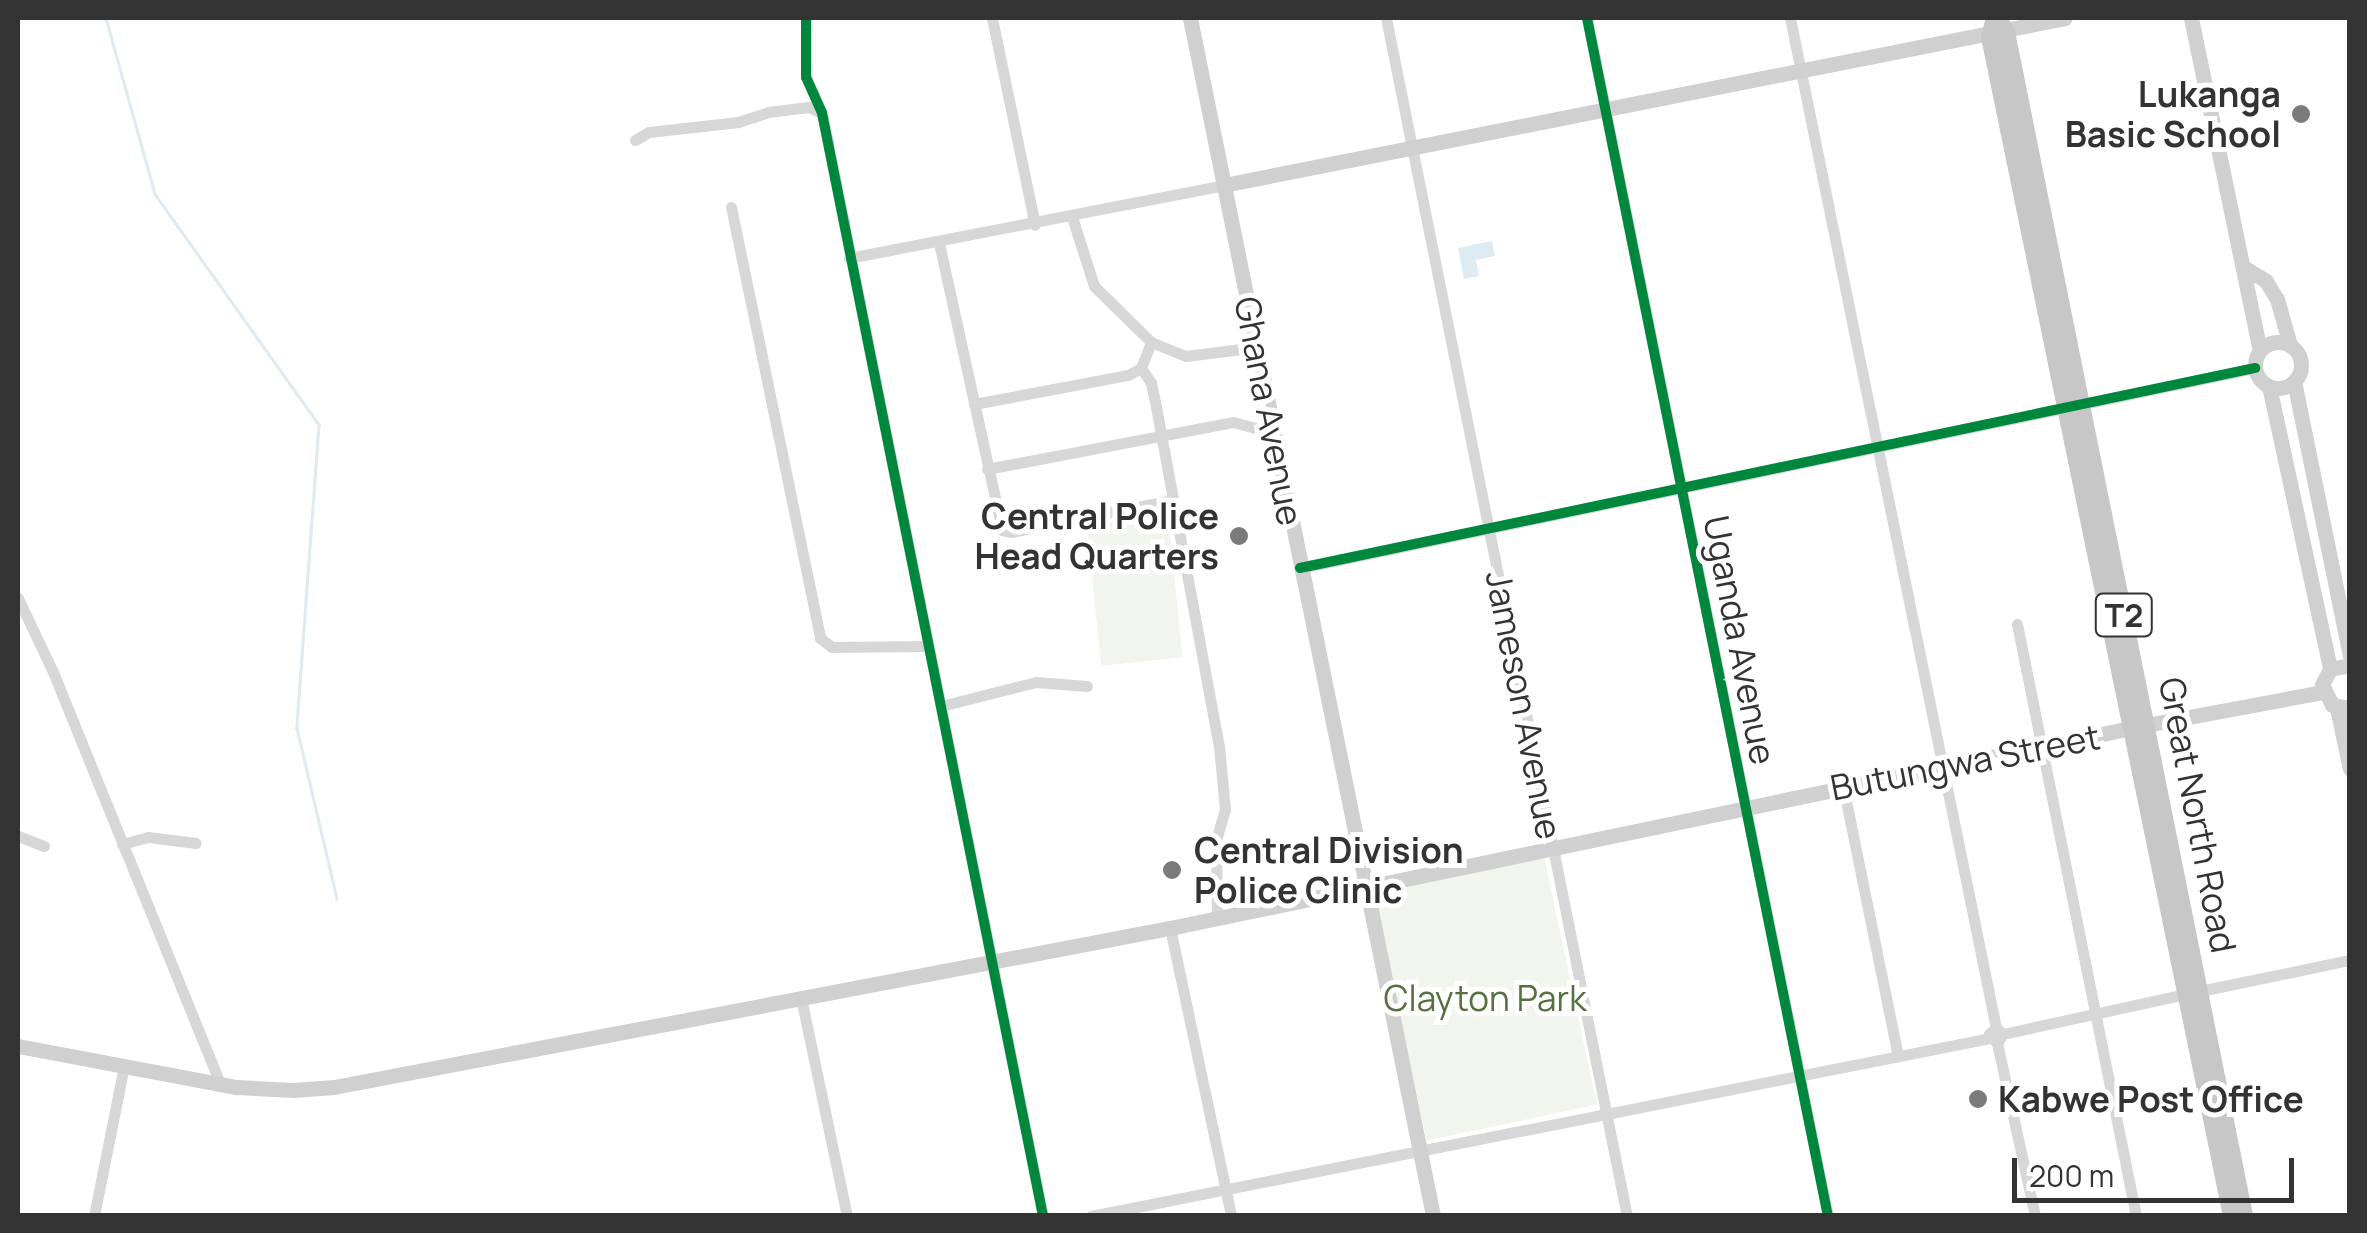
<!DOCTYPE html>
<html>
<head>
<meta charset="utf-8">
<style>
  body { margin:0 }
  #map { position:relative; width:2367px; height:1233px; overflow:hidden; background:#fff; font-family:Manrope,sans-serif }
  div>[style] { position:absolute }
  .green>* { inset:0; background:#f1f5ed; transform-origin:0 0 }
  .water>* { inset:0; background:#ddebf3 }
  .stream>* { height:2.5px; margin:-1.25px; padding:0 1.25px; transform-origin:1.25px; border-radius:1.25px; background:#ddebf3 }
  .minor>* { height:11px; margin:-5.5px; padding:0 5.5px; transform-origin:5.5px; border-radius:5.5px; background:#d7d7d7 }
  .secondary>* { height:15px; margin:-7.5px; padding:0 7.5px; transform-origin:7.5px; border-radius:7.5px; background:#d0d0d0 }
  .secondary>.ring { margin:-7.5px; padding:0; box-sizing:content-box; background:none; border:15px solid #d0d0d0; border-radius:50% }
  .trunk>* { height:18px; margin:-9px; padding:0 9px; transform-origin:9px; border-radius:9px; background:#c7c7c7 }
  .cycleway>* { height:10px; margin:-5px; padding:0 5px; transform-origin:5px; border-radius:5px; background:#00873e }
  .dots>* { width:28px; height:28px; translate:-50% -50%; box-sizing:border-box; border:5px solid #fff; border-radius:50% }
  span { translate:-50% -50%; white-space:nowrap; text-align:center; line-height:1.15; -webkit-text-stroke:10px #fff; paint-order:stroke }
  .shield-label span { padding:2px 8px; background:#fff; border:2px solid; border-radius:8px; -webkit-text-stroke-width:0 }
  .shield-label { font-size:32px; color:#333; font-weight:700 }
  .poi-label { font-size:35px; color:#333; font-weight:700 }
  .right { translate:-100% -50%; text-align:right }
  .left { translate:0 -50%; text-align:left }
  .street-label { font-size:35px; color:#333 }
  .park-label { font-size:35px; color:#56703f }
  .frame { position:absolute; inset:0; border:20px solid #333; pointer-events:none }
  .scale { position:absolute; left:2012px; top:1158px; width:282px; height:45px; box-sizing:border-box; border:5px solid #333; border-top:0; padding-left:12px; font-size:30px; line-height:35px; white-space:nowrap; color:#333; -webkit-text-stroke:8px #fff; paint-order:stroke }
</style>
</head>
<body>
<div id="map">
  <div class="green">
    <i style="left:1168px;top:516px;width:142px;height:82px;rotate:84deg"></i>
    <i style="left:1544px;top:856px;width:254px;height:174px;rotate:78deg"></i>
  </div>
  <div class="water">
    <i style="clip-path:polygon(1492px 241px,1495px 256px,1476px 260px,1479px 276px,1464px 279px,1458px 248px)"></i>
  </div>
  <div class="stream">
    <i style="left:106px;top:18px;width:183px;rotate:74.4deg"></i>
    <i style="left:155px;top:194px;width:283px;rotate:54.6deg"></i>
    <i style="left:319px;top:425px;width:304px;rotate:94.2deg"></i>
    <i style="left:297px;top:728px;width:175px;rotate:76.8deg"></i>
  </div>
  <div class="minor">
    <i style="left:806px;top:18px;width:59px;rotate:90deg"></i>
    <i style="left:806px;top:77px;width:39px;rotate:66deg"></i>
    <i style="left:822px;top:113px;width:1125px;rotate:78.67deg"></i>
    <i style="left:992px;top:18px;width:211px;rotate:78.3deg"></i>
    <i style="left:1386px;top:18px;width:1222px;rotate:78.63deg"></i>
    <i style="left:1587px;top:18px;width:1222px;rotate:78.63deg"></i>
    <i style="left:1790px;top:18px;width:1031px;rotate:78.47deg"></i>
    <i style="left:1996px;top:1028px;width:9px;rotate:41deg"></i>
    <i style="left:2003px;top:1034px;width:11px;rotate:124deg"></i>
    <i style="left:1997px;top:1043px;width:12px;rotate:-132deg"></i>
    <i style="left:1989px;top:1034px;width:9px;rotate:-41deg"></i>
    <i style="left:635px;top:140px;width:16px;rotate:-30deg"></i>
    <i style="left:649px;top:132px;width:90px;rotate:-6.4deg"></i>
    <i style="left:738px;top:122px;width:32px;rotate:-18deg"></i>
    <i style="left:768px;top:112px;width:41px;rotate:-7deg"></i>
    <i style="left:809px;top:107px;width:14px;rotate:25deg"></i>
    <i style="left:731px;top:207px;width:440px;rotate:78.3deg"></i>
    <i style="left:820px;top:638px;width:15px;rotate:37deg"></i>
    <i style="left:832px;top:647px;width:96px;rotate:-0.6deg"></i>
    <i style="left:1072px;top:217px;width:72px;rotate:72.3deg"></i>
    <i style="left:1094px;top:286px;width:80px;rotate:44.5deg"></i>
    <i style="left:1151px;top:342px;width:38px;rotate:22deg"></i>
    <i style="left:1186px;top:356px;width:72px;rotate:-7.2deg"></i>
    <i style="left:939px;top:243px;width:294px;rotate:77.6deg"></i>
    <i style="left:1002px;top:530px;width:9px;rotate:13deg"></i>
    <i style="left:1011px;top:532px;width:165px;rotate:-11.2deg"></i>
    <i style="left:849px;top:258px;width:382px;rotate:-11deg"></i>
    <i style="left:1141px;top:368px;width:18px;rotate:56deg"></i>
    <i style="left:1151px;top:383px;width:25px;rotate:78deg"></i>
    <i style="left:1156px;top:407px;width:345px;rotate:79.5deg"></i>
    <i style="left:1219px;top:746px;width:63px;rotate:84.6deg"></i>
    <i style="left:1225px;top:809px;width:32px;rotate:106deg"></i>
    <i style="left:1216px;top:840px;width:77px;rotate:89.3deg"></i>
    <i style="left:974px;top:404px;width:157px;rotate:-10.7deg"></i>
    <i style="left:1128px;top:375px;width:15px;rotate:-28deg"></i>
    <i style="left:1141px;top:368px;width:28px;rotate:-69deg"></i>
    <i style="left:987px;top:469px;width:250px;rotate:-10.8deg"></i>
    <i style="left:1233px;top:422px;width:28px;rotate:15deg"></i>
    <i style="left:1260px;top:429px;width:13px;rotate:-13deg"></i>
    <i style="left:1300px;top:568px;width:976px;rotate:-11.83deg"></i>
    <i style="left:18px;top:598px;width:82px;rotate:64.7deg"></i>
    <i style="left:53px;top:672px;width:445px;rotate:67.9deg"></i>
    <i style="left:2017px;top:624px;width:604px;rotate:78.63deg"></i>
    <i style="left:941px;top:706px;width:98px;rotate:-14.2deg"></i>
    <i style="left:1036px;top:682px;width:51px;rotate:4.5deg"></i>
    <i style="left:1843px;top:786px;width:276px;rotate:78.5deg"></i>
    <i style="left:18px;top:836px;width:28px;rotate:21deg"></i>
    <i style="left:122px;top:844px;width:27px;rotate:-15deg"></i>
    <i style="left:148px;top:837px;width:48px;rotate:7.1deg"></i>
    <i style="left:1170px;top:928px;width:294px;rotate:78deg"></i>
    <i style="left:2200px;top:991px;width:153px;rotate:-11.7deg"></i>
    <i style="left:801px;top:998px;width:223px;rotate:78.1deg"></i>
    <i style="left:2003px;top:1034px;width:186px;rotate:-12.4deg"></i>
    <i style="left:1997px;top:1043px;width:177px;rotate:77.6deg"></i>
    <i style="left:94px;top:1216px;width:153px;rotate:-78.7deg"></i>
    <i style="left:1091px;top:1216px;width:916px;rotate:-11.2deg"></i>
  </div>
  <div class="secondary">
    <i style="left:1190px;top:18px;width:1222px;rotate:78.53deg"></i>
    <i style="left:2191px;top:18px;width:339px;rotate:78.3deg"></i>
    <i style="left:1224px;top:185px;width:857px;rotate:-11.23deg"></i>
    <i style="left:2243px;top:267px;width:27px;rotate:31deg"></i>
    <i style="left:2266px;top:281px;width:21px;rotate:59deg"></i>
    <i style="left:2277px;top:299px;width:48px;rotate:74.2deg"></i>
    <i class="ring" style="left:2255px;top:342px;width:31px;height:31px"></i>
    <i style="left:2294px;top:381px;width:281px;rotate:78.5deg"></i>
    <i style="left:2269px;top:386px;width:289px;rotate:77.8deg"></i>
    <i style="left:2350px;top:665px;width:20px;rotate:169deg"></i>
    <i style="left:2330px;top:669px;width:18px;rotate:117deg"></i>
    <i style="left:2322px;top:685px;width:22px;rotate:63deg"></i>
    <i style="left:2332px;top:705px;width:18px;rotate:9deg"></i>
    <i style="left:2337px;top:708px;width:62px;rotate:78deg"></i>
    <i style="left:2146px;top:725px;width:179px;rotate:-10.6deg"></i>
    <i style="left:18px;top:1046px;width:222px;rotate:10.7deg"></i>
    <i style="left:236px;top:1087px;width:57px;rotate:3deg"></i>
    <i style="left:293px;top:1090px;width:41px;rotate:-4.2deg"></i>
    <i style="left:334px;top:1087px;width:851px;rotate:-10.77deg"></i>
    <i style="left:1170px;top:928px;width:982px;rotate:-11.76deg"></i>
  </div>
  <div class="trunk">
    <i style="left:1995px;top:18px;width:20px;rotate:105deg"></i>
    <i style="left:1990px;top:37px;width:1204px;rotate:78.4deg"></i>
    <i style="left:1997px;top:18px;width:17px;rotate:57deg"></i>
    <i style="left:2006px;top:32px;width:1208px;rotate:78.63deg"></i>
  </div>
  <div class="cycleway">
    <i style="left:806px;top:18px;width:59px;rotate:90deg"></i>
    <i style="left:806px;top:77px;width:39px;rotate:66deg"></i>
    <i style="left:822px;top:113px;width:1125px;rotate:78.67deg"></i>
    <i style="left:1587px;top:18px;width:1222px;rotate:78.63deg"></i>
    <i style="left:1300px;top:568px;width:976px;rotate:-11.83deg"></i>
  </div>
  <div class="dots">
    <i style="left:2301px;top:114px;background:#7a7a7a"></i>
    <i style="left:1239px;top:536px;background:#7a7a7a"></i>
    <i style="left:1172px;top:870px;background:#7a7a7a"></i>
    <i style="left:1978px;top:1099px;background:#7a7a7a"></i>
  </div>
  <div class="shield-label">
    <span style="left:2124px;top:615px">T2</span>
  </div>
  <div class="poi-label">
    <span class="right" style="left:2281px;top:114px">Lukanga<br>Basic School</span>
    <span class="right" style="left:1219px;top:536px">Central Police<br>Head Quarters</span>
    <span class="left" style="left:1194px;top:870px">Central Division<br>Police Clinic</span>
    <span class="left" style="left:1998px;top:1099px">Kabwe Post Office</span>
  </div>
  <div class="street-label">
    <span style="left:1269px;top:411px;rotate:79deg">Ghana Avenue</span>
    <span style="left:1740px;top:640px;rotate:79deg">Uganda Avenue</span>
    <span style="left:1524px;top:705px;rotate:79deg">Jameson Avenue</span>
    <span style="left:1965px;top:762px;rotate:-11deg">Butungwa Street</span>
    <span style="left:2198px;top:815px;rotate:79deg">Great North Road</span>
  </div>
  <div class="park-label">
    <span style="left:1485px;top:998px">Clayton Park</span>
  </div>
  <div class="frame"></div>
  <div class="scale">200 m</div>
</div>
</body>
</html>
